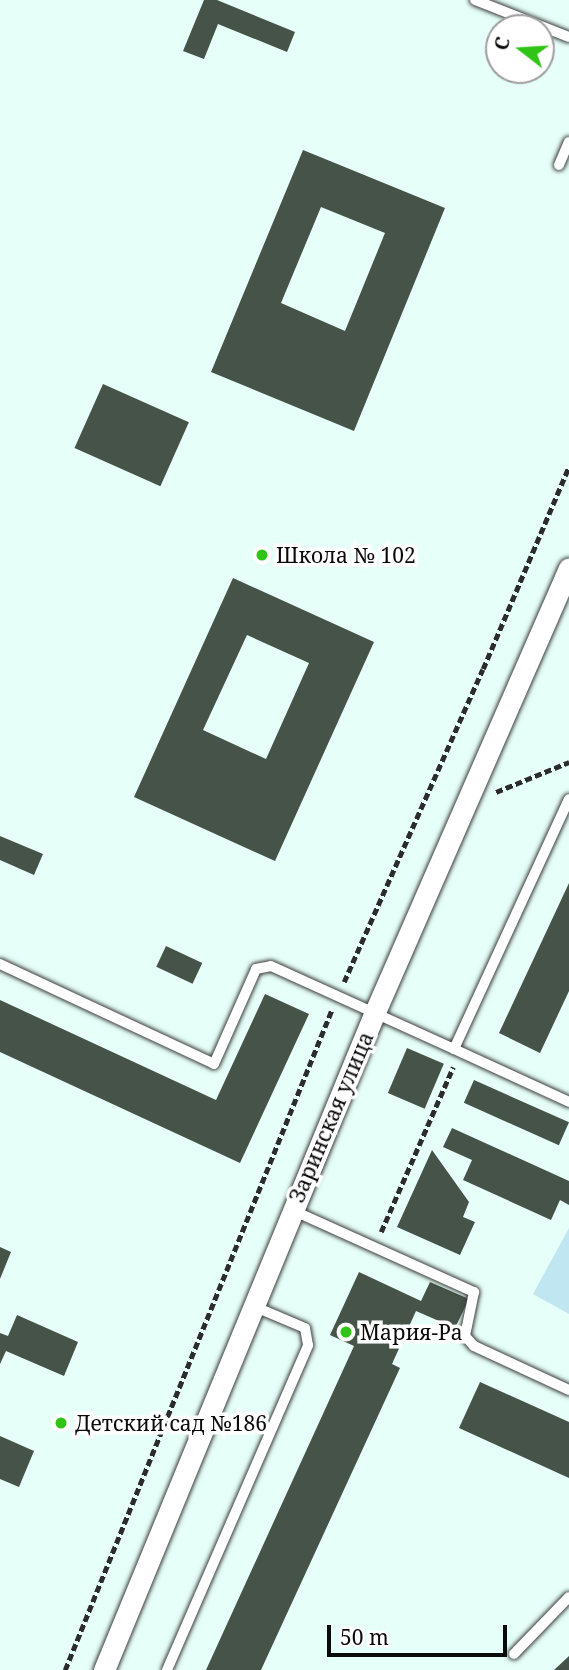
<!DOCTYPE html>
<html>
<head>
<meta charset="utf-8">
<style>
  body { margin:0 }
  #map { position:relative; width:569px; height:1670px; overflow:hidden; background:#e6fff8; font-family:"Noto Serif",serif }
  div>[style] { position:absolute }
  .pitch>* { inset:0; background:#c0e6f2 }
  .building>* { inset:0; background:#455349; transform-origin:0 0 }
  .path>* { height:4.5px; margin-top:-2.25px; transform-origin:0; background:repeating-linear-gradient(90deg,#2c2c2c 0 7px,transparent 0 10.5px) }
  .roads { filter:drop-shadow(0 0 2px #3d3d3d) drop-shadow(0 0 2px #3d3d3d) }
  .service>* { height:10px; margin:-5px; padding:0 5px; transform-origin:5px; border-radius:5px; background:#fff }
  .minor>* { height:21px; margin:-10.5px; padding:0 10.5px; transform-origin:10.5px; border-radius:10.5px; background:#fff }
  .dots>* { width:19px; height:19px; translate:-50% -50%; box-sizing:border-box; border:4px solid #fff; border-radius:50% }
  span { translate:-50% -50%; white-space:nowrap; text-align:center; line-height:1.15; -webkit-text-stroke:7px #fff; paint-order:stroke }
  .poi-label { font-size:21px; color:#0a0a0a }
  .left { translate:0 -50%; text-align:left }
  .street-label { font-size:21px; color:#0a0a0a }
  .north { position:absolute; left:485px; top:14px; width:70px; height:70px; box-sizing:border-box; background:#fff; border:2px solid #9d9d9d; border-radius:50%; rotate:287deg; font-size:19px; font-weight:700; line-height:28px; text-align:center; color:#0a0a0a }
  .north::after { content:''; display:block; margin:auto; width:24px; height:32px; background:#30c417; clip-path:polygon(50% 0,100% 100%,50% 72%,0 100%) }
  .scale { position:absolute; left:327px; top:1625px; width:180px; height:32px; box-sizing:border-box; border:4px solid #0a0a0a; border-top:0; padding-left:9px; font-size:21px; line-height:24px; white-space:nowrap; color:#0a0a0a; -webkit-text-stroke:5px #fff; paint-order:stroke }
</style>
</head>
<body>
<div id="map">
  <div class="pitch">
    <i style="clip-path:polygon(569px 1228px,569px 1314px,533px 1294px)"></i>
  </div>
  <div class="building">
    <i style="clip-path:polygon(204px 0,217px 0,295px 32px,287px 52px,218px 24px,204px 59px,183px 51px)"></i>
    <i style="clip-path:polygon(evenodd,303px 150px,445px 208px,354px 431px,211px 372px,303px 150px,321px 207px,385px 233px,345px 331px,281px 303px,321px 207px)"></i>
    <i style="left:103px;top:384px;width:94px;height:70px;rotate:24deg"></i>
    <i style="clip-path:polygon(evenodd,233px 578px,374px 642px,275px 861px,134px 797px,233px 578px,247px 635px,309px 663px,266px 759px,203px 730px,247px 635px)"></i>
    <i style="clip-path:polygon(0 836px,43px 854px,34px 875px,0 860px)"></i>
    <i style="clip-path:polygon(569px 883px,569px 991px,540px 1053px,499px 1033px)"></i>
    <i style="left:166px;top:946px;width:40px;height:23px;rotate:25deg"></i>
    <i style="clip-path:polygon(265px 994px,309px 1014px,240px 1163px,0 1052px,0 1000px,216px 1100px)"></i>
    <i style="left:407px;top:1048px;width:40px;height:49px;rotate:23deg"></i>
    <i style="left:474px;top:1080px;width:104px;height:25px;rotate:24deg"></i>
    <i style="clip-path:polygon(452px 1128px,569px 1181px,569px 1205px,560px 1200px,551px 1220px,463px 1180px,472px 1160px,443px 1147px)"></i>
    <i style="clip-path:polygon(432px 1150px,469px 1202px,463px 1217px,475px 1222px,460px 1255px,397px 1227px)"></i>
    <i style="clip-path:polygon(0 1247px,11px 1252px,0 1279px)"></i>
    <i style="clip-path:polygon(359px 1272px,421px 1301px,430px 1282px,469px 1299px,455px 1328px,416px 1311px,392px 1364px,400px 1368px,261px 1670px,206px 1670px,354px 1346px,330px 1335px)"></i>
    <i style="clip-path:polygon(17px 1315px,78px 1342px,64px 1376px,6px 1351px,0 1364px,0 1333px,8px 1336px)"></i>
    <i style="clip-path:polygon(480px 1382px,569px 1422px,569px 1478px,459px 1428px)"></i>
    <i style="clip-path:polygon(0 1436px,34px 1451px,19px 1487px,0 1479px)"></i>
    <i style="clip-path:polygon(569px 1656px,569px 1670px,554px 1670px)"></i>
  </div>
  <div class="path">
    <i style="left:496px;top:792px;width:79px;rotate:-22.3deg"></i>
    <i style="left:344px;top:982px;width:342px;rotate:-66.1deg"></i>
    <i style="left:483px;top:669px;width:220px;rotate:-67deg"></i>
    <i style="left:381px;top:1232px;width:180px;rotate:-66.4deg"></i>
    <i style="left:65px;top:1670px;width:713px;rotate:-68deg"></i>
  </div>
  <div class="roads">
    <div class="service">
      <i style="left:475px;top:0;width:101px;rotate:21.5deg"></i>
      <i style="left:559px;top:165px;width:25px;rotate:-67deg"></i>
      <i style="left:0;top:964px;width:236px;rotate:25deg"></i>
      <i style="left:214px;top:1064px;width:104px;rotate:-66.1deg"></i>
      <i style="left:256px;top:969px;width:15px;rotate:-11deg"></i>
      <i style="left:271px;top:966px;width:201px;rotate:24.4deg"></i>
      <i style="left:454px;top:1049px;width:275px;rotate:-65.3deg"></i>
      <i style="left:454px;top:1049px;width:127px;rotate:24.7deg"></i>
      <i style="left:292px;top:1210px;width:200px;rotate:24.3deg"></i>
      <i style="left:474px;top:1292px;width:45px;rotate:101.6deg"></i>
      <i style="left:465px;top:1336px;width:13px;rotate:48deg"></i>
      <i style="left:474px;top:1346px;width:105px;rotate:24.9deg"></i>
      <i style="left:514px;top:1654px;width:79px;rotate:-46deg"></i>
      <i style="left:167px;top:1670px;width:354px;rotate:-66.5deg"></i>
      <i style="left:308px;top:1345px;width:17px;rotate:-100deg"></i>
      <i style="left:305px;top:1328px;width:56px;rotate:-157.1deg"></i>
    </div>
    <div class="minor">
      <i style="left:104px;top:1670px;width:712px;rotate:-67.62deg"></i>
      <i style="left:375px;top:1012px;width:484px;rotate:-66.4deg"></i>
    </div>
  </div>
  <div class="dots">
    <i style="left:262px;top:555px;background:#30c417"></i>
    <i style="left:346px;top:1332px;background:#30c417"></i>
    <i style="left:61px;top:1423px;background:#30c417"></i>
  </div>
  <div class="poi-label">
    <span class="left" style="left:276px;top:555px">Школа № 102</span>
    <span class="left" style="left:360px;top:1332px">Мария-Ра</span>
    <span class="left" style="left:75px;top:1423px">Детский сад №186</span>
  </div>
  <div class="street-label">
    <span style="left:331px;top:1117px;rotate:-67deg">Заринская улица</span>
  </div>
  <div class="north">С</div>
  <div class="scale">50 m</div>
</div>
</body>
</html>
